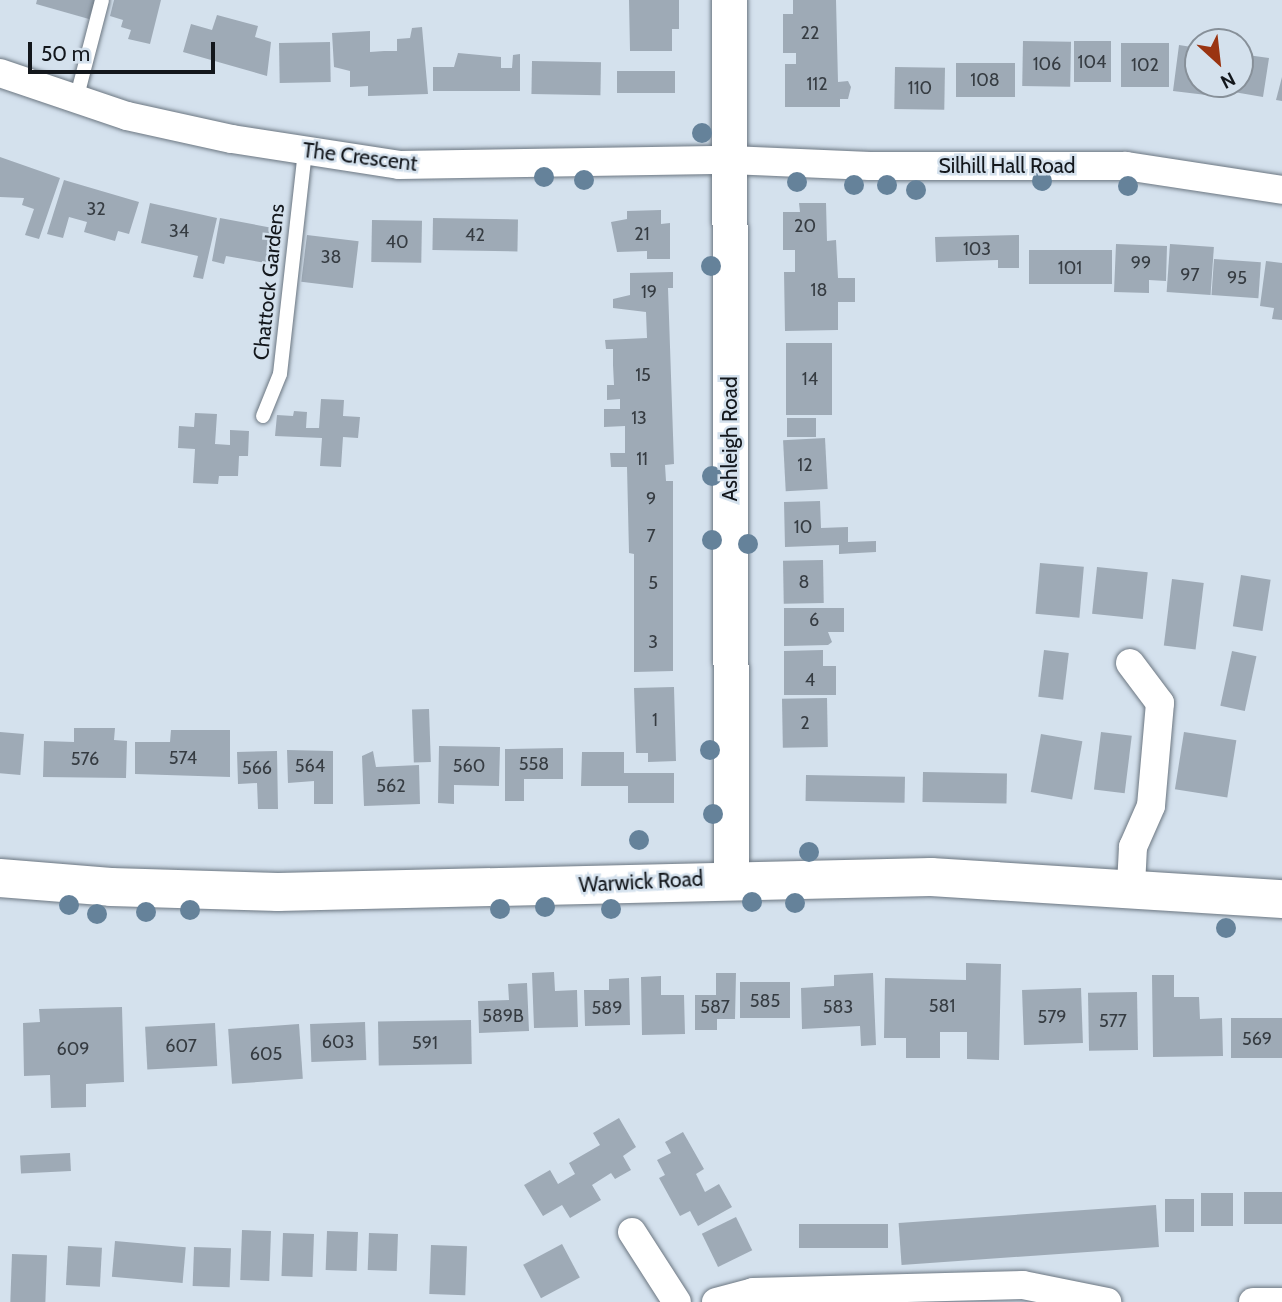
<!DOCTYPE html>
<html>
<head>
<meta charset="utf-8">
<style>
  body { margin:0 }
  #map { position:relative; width:1282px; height:1302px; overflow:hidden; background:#d4e1ed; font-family:Cabin,sans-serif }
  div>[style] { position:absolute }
  .building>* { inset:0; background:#9eaab6; transform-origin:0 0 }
  .roads { filter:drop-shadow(0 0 2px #6b7681) drop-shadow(0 0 2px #6b7681) }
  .service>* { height:14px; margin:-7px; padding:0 7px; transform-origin:7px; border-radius:7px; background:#fff }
  .minor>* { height:28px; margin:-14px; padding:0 14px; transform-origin:14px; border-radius:14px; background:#fff }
  .tertiary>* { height:35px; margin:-17.5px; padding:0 17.5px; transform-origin:17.5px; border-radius:17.5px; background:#fff }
  .secondary>* { height:38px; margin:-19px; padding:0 19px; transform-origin:19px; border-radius:19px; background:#fff }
  .trees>* { width:20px; height:20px; margin:-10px; border-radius:50%; background:#65829a }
  span { translate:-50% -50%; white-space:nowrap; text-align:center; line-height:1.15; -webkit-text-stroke:5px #d4e1ed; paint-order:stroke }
  .number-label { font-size:18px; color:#363c42 }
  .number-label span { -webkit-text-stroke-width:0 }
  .street-label { font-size:21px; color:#13171c }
  .north { position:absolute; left:1184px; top:28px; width:70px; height:70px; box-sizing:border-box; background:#d4e1ed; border:2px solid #879099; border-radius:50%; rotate:153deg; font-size:19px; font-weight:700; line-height:28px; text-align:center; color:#13171c }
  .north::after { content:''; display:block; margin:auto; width:24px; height:32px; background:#9a3411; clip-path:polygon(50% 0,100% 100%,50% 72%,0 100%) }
  .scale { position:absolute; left:28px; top:42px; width:187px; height:32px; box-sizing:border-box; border:4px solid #13171c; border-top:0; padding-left:9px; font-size:21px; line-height:24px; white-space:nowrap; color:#13171c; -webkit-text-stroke:5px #d4e1ed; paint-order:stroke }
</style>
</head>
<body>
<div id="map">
  <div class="building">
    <i style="clip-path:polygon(37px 0,95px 0,89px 19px,36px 4px)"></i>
    <i style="clip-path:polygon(114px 0,161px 0,150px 44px,128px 39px,131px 30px,121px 27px,123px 20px,110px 16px)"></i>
    <i style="clip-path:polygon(629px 0,679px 0,679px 29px,672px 29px,672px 51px,630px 51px)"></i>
    <i style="clip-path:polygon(793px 0,836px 0,838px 82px,848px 81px,851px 87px,848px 99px,840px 99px,840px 107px,785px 107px,785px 64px,796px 64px,796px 53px,783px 53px,783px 14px,793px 14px)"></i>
    <i style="clip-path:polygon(217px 15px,258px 26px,255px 37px,271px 42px,267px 76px,183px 52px,191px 24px,212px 30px)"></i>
    <i style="clip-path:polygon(422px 27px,428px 94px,368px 96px,368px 86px,350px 87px,350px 71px,334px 67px,332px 33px,370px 31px,370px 52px,384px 51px,397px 51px,397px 39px,410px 38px,412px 28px)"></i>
    <i style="left:1023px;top:41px;width:48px;height:45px;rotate:1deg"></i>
    <i style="left:1074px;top:41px;width:37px;height:41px"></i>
    <i style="left:330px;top:42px;width:40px;height:51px;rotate:89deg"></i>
    <i style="left:1121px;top:43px;width:48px;height:44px"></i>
    <i style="clip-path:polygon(1179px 45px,1198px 48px,1198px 84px,1225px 84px,1223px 97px,1173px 91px)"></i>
    <i style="clip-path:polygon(458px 53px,501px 57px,501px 68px,512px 68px,513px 55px,520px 54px,520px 91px,433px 91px,433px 67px,454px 67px)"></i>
    <i style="clip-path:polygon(1240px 54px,1269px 58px,1263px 97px,1228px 91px,1229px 84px,1240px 84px)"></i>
    <i style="left:532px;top:61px;width:69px;height:33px;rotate:1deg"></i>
    <i style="left:956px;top:63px;width:59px;height:34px"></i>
    <i style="left:895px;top:67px;width:50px;height:42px;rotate:1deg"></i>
    <i style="left:617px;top:71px;width:58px;height:22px"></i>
    <i style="clip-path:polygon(1282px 77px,1282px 101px,1276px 100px)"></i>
    <i style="clip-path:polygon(0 157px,60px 178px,39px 239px,25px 235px,34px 209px,22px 205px,24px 198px,0 197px)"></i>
    <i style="clip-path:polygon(64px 180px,139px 202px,129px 234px,118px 231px,115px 241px,84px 232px,87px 222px,69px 217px,63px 238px,47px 234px)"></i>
    <i style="clip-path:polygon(150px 203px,217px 218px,203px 279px,193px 277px,198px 256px,141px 243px)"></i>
    <i style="clip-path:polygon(799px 203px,826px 203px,827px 241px,836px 240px,838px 278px,855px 278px,855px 302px,838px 302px,838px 330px,785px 331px,784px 272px,795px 272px,795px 250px,783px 250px,783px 212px,800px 212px)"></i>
    <i style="clip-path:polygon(661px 210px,661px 224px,670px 223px,670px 259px,647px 259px,647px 251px,617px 252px,611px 222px,627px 219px,627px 211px)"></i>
    <i style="clip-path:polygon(220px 218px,283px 230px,277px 265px,226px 256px,224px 264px,212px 261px)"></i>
    <i style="left:433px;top:218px;width:85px;height:32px;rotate:1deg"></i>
    <i style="left:372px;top:220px;width:50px;height:42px;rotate:1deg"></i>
    <i style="left:307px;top:235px;width:52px;height:47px;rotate:7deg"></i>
    <i style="clip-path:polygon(1019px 235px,1019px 268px,998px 268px,998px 260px,936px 262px,935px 237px)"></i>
    <i style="clip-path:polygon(1116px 244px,1167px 246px,1166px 281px,1149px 280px,1149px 293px,1114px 292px)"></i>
    <i style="left:1170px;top:244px;width:44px;height:48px;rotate:4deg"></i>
    <i style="left:1112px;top:250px;width:34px;height:83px;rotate:90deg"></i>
    <i style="left:1214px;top:259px;width:47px;height:36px;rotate:4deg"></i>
    <i style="clip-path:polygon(1266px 261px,1282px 263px,1282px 320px,1272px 319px,1274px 308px,1260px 306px)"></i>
    <i style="clip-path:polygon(673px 272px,673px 288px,668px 288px,674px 464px,665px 465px,666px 481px,673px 481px,673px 671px,634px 672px,634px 554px,629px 553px,627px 467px,611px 467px,610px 453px,625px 453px,625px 426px,604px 427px,604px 409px,620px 409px,620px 399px,607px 400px,607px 385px,614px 385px,613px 365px,613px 349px,606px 349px,605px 340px,647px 338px,646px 312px,613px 308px,613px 299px,630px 295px,630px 273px)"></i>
    <i style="left:786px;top:343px;width:46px;height:72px"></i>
    <i style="clip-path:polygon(321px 399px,344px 400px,343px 416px,360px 417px,358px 438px,343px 437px,341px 467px,320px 466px,322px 438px,275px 436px,277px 415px,293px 416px,294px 411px,307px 412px,306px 428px,319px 428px)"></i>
    <i style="clip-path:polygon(195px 413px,217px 414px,215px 444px,230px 445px,230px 430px,249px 431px,248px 456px,239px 456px,238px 476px,219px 476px,218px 484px,193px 483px,195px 449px,178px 448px,179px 426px,194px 427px)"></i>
    <i style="left:787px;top:418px;width:29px;height:19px"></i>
    <i style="left:825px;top:438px;width:51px;height:42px;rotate:87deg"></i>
    <i style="clip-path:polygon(820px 501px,821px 528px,848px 527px,848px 542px,876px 541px,876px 552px,839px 554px,839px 545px,785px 547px,784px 502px)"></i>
    <i style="left:823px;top:560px;width:43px;height:40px;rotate:89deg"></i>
    <i style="left:1040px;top:563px;width:44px;height:51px;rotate:5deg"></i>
    <i style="left:1097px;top:567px;width:51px;height:47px;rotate:6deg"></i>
    <i style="left:1241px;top:575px;width:30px;height:52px;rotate:9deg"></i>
    <i style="left:1172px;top:579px;width:32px;height:67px;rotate:7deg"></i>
    <i style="clip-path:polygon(784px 608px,844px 608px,844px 632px,828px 632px,832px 642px,828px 645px,784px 646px)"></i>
    <i style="clip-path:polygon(823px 650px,823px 666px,836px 666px,836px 695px,784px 695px,784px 651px)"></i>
    <i style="left:1044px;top:650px;width:25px;height:47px;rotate:7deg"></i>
    <i style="left:1232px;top:651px;width:25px;height:56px;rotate:12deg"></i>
    <i style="clip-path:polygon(674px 687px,676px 761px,648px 762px,648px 753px,636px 753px,634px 688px)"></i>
    <i style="left:827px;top:698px;width:49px;height:45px;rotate:89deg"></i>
    <i style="left:429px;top:709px;width:53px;height:17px;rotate:88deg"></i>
    <i style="clip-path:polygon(74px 728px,115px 728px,114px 740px,127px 741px,126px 778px,43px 777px,44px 741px,74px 742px)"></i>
    <i style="clip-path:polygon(171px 730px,230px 730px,230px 777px,135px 774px,135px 742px,170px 742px)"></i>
    <i style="left:0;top:732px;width:24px;height:41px;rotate:5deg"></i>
    <i style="left:1101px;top:732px;width:31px;height:58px;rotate:7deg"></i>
    <i style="left:1184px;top:732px;width:53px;height:58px;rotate:9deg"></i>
    <i style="left:1041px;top:734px;width:42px;height:59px;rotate:10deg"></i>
    <i style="clip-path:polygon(439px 746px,500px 747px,499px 786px,454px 785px,454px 804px,438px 803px)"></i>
    <i style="clip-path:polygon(563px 748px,563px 779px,524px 779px,524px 801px,505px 801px,505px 749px)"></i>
    <i style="clip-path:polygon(287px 750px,333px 751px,333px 804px,314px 804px,314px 781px,288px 783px)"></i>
    <i style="clip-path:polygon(277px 751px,278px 809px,258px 809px,257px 783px,238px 784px,237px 752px)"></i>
    <i style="clip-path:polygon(373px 751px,376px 767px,419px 765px,420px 804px,364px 806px,362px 756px)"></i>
    <i style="clip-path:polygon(582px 752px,624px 752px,624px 773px,674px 773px,674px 803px,628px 803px,628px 786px,581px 786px)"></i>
    <i style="left:923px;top:772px;width:84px;height:30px;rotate:1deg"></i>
    <i style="left:806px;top:775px;width:99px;height:26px;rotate:1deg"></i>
    <i style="clip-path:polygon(966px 963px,1001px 964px,999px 1060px,967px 1059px,967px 1032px,940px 1032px,940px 1058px,906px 1058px,906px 1038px,884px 1038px,885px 978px,966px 980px)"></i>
    <i style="clip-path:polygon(554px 972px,555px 991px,577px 990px,578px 1027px,534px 1028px,532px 973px)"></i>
    <i style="clip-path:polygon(716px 973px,736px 973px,735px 1019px,717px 1019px,717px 1030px,695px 1030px,695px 995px,716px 995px)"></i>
    <i style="clip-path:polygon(873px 973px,876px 1045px,861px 1046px,860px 1026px,802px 1029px,801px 988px,834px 986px,834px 975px)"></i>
    <i style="clip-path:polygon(1152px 975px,1174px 975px,1174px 997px,1199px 997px,1200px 1019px,1222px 1018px,1223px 1056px,1153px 1057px)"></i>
    <i style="clip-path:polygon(661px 976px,661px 995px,684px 995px,685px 1034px,642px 1035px,641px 977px)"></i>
    <i style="clip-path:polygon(629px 978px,630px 1025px,585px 1026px,584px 990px,609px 990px,609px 979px)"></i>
    <i style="left:790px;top:982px;width:36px;height:50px;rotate:90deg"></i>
    <i style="clip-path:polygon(527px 983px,529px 1031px,479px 1033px,478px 1001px,509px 1000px,508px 984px)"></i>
    <i style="left:1081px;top:988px;width:55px;height:59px;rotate:88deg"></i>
    <i style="left:1137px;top:992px;width:58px;height:49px;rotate:89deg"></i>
    <i style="clip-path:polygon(122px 1007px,124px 1082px,86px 1084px,86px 1107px,51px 1108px,50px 1075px,24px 1076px,23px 1023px,40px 1022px,39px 1009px)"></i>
    <i style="left:1282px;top:1018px;width:40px;height:51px;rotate:90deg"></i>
    <i style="left:471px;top:1020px;width:44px;height:93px;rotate:89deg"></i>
    <i style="left:365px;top:1022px;width:38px;height:55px;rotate:88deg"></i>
    <i style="left:215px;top:1023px;width:43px;height:70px;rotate:87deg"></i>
    <i style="left:299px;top:1024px;width:55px;height:71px;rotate:86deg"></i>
    <i style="clip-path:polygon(619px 1118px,636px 1147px,623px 1156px,631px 1170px,615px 1179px,611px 1173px,592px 1185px,601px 1200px,570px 1218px,562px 1205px,543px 1216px,524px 1185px,550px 1170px,558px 1184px,575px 1174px,569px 1163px,600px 1145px,593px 1133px)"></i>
    <i style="clip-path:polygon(683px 1132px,704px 1169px,696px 1174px,705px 1192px,719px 1184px,732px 1207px,698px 1226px,690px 1211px,680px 1216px,659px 1178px,665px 1175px,657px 1160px,671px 1153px,665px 1142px)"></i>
    <i style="left:70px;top:1153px;width:18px;height:50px;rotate:87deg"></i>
    <i style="left:1282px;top:1192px;width:32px;height:38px;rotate:90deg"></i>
    <i style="left:1201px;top:1193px;width:32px;height:33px"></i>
    <i style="left:1165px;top:1199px;width:29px;height:33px"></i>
    <i style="left:1156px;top:1205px;width:42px;height:258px;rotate:86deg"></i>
    <i style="left:736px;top:1217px;width:37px;height:38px;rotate:64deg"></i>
    <i style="left:888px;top:1224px;width:24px;height:89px;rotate:90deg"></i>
    <i style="left:242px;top:1230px;width:29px;height:50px;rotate:2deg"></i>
    <i style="left:327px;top:1231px;width:31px;height:39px;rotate:2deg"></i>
    <i style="left:283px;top:1233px;width:31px;height:43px;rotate:2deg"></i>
    <i style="left:369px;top:1233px;width:29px;height:37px;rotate:2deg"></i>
    <i style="left:115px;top:1241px;width:71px;height:36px;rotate:5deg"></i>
    <i style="left:562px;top:1244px;width:38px;height:44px;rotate:62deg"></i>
    <i style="left:431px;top:1245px;width:36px;height:49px;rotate:2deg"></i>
    <i style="left:68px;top:1246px;width:34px;height:39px;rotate:3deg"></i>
    <i style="left:194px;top:1247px;width:37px;height:39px;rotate:2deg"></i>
    <i style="left:12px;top:1254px;width:35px;height:48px;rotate:2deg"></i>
  </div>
  <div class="roads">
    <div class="service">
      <i style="left:76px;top:100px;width:103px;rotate:-75.4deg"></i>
      <i style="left:263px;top:416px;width:45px;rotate:-68deg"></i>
      <i style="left:280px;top:374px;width:225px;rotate:-83.6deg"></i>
    </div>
    <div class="minor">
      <i style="left:0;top:73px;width:134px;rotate:18.7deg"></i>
      <i style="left:127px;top:116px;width:107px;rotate:12.4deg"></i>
      <i style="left:232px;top:139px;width:169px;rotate:8.8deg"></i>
      <i style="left:399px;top:165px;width:331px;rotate:-0.9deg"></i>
      <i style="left:730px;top:160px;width:140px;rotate:2.5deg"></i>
      <i style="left:870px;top:166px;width:256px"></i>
      <i style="left:1126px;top:166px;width:158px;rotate:8.7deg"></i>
      <i style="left:1130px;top:663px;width:50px;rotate:53.1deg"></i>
      <i style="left:1160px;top:703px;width:103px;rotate:95deg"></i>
      <i style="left:1151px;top:806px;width:45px;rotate:113.7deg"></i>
      <i style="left:1133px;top:847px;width:39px;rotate:93deg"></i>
      <i style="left:632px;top:1232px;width:83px;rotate:57.3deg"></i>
      <i style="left:716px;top:1302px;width:38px;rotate:-15deg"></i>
      <i style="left:753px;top:1292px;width:270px;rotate:-1.5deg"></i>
      <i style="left:1023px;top:1285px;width:86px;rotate:11.4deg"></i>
      <i style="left:1253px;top:1302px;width:29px"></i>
    </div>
    <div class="tertiary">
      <i style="left:729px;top:0;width:878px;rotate:89.87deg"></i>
    </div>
    <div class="secondary">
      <i style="left:0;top:878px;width:111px;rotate:4.6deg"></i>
      <i style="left:111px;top:887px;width:167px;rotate:1.7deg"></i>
      <i style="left:278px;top:892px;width:653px;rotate:-1.32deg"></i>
      <i style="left:931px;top:877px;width:352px;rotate:3.6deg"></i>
    </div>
  </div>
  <div class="trees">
    <i style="left:702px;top:133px"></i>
    <i style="left:544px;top:177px"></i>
    <i style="left:584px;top:180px"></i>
    <i style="left:1042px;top:181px"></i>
    <i style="left:797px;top:182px"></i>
    <i style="left:854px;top:185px"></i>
    <i style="left:887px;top:185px"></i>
    <i style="left:1128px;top:186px"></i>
    <i style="left:916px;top:190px"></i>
    <i style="left:711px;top:266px"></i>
    <i style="left:712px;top:476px"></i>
    <i style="left:712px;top:540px"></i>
    <i style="left:748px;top:544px"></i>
    <i style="left:710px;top:750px"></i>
    <i style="left:713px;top:814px"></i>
    <i style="left:639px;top:840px"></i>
    <i style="left:809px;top:852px"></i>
    <i style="left:752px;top:902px"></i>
    <i style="left:795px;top:903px"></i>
    <i style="left:69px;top:905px"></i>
    <i style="left:545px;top:907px"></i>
    <i style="left:500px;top:909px"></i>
    <i style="left:611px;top:909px"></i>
    <i style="left:190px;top:910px"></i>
    <i style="left:146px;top:912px"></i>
    <i style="left:97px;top:914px"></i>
    <i style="left:1226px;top:928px"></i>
  </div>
  <div class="number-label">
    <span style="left:810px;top:33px">22</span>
    <span style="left:1092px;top:62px">104</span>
    <span style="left:1047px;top:64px">106</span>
    <span style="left:1145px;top:65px">102</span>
    <span style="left:985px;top:80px">108</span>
    <span style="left:817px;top:84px">112</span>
    <span style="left:920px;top:88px">110</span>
    <span style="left:96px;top:209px">32</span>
    <span style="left:805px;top:226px">20</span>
    <span style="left:179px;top:231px">34</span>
    <span style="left:642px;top:234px">21</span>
    <span style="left:475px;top:235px">42</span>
    <span style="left:397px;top:242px">40</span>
    <span style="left:977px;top:249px">103</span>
    <span style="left:331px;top:257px">38</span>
    <span style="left:1141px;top:263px">99</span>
    <span style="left:1070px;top:268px">101</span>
    <span style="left:1190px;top:275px">97</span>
    <span style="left:1237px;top:278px">95</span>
    <span style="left:819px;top:290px">18</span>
    <span style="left:649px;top:292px">19</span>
    <span style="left:643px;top:375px">15</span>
    <span style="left:810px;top:379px">14</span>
    <span style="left:639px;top:418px">13</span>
    <span style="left:642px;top:459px">11</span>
    <span style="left:805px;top:465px">12</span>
    <span style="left:651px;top:499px">9</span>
    <span style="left:803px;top:527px">10</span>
    <span style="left:651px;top:536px">7</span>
    <span style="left:804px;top:582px">8</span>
    <span style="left:653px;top:583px">5</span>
    <span style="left:814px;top:620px">6</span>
    <span style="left:653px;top:642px">3</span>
    <span style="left:810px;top:680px">4</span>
    <span style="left:655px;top:720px">1</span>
    <span style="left:805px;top:723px">2</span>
    <span style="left:183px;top:758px">574</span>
    <span style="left:85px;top:759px">576</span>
    <span style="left:534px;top:764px">558</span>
    <span style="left:310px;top:766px">564</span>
    <span style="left:469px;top:766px">560</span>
    <span style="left:257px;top:768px">566</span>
    <span style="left:391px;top:786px">562</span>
    <span style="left:765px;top:1001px">585</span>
    <span style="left:942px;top:1006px">581</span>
    <span style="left:715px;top:1007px">587</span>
    <span style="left:838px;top:1007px">583</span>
    <span style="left:607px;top:1008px">589</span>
    <span style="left:503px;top:1016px">589B</span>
    <span style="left:1052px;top:1017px">579</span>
    <span style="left:1113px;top:1021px">577</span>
    <span style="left:1257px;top:1039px">569</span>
    <span style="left:338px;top:1042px">603</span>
    <span style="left:425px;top:1043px">591</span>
    <span style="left:181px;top:1046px">607</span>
    <span style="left:73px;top:1049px">609</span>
    <span style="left:266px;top:1054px">605</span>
  </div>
  <div class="street-label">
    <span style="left:360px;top:157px;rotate:7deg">The Crescent</span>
    <span style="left:1007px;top:166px">Silhill Hall Road</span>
    <span style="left:269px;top:282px;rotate:-84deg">Chattock Gardens</span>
    <span style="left:730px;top:439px;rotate:-90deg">Ashleigh Road</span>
    <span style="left:641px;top:882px;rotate:-3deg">Warwick Road</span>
  </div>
  <div class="north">N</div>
  <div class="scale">50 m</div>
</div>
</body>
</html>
